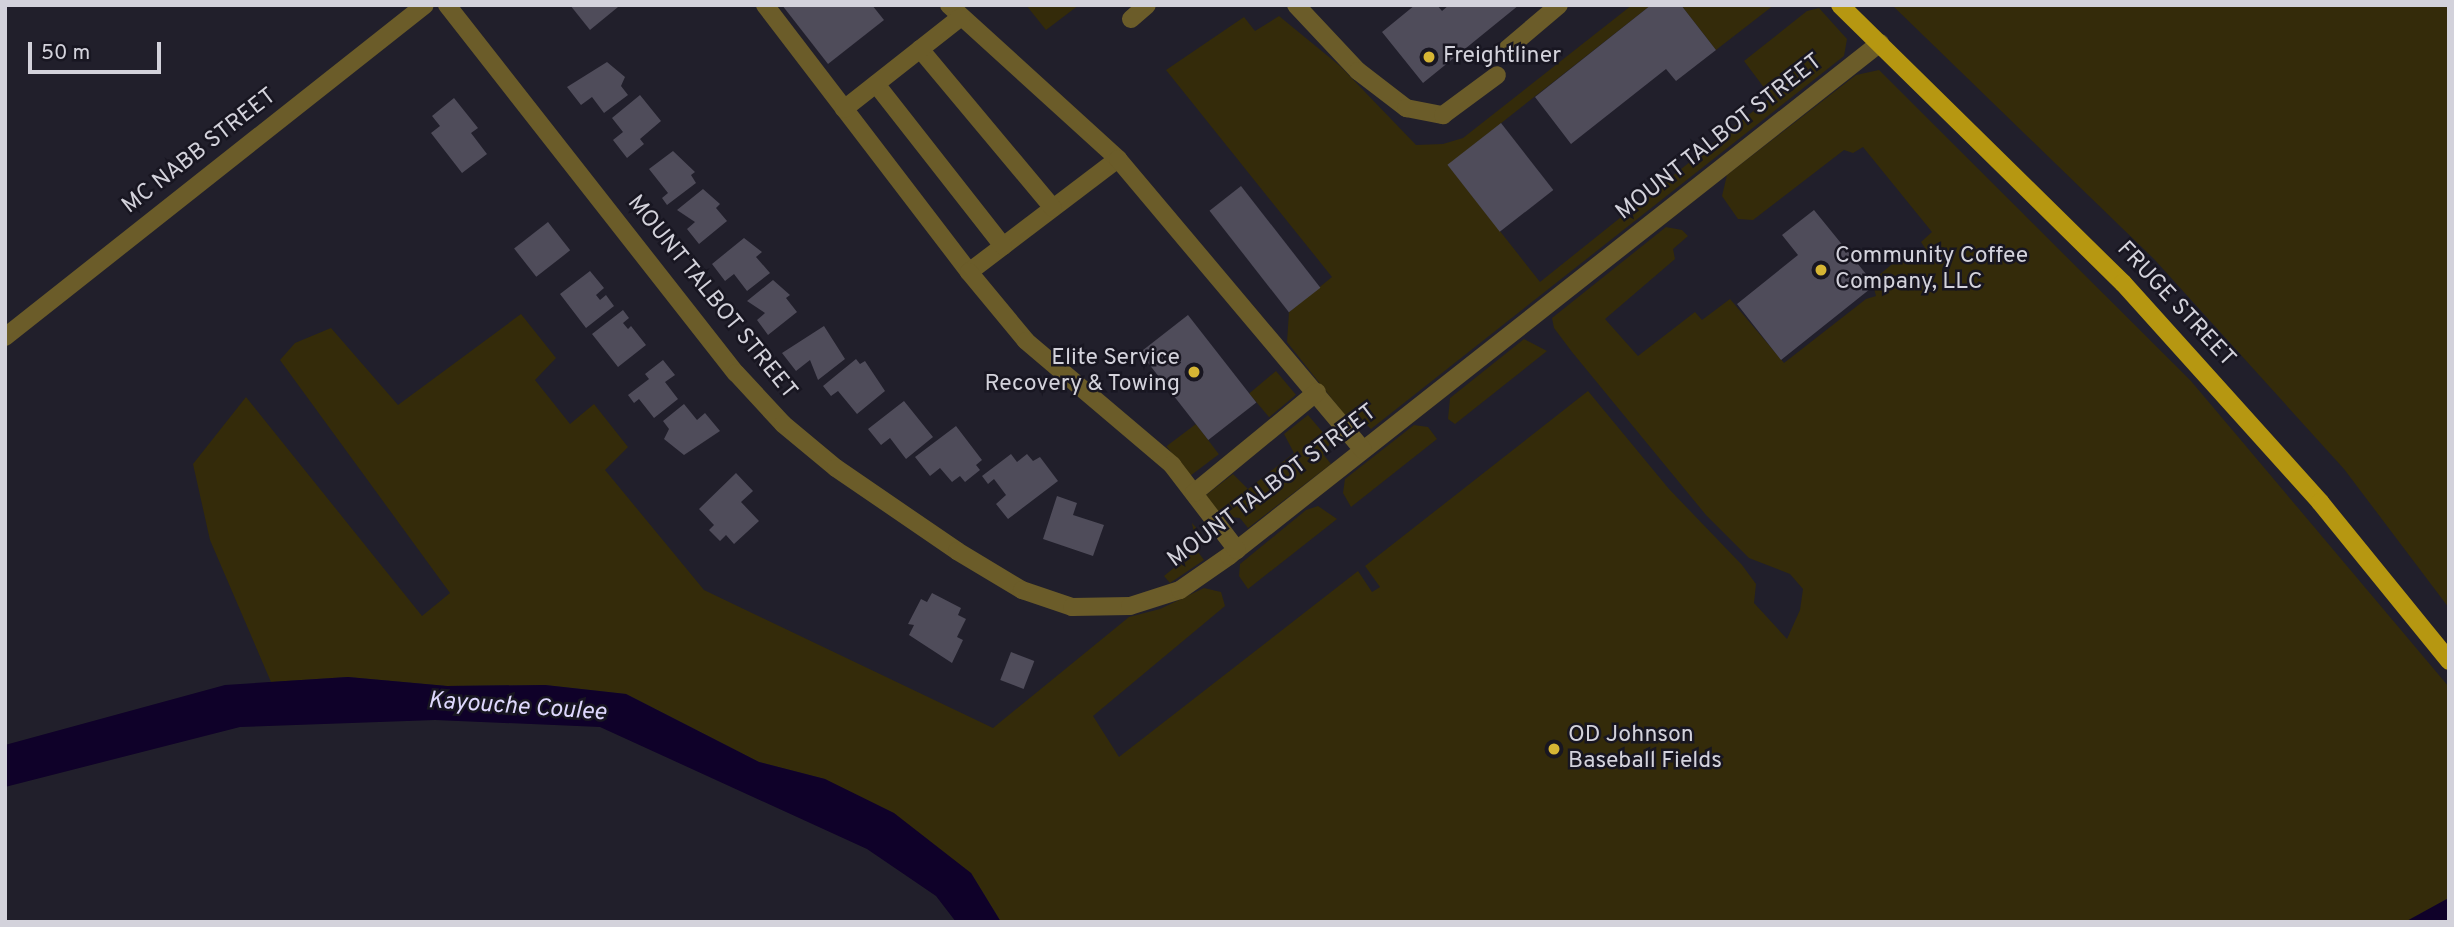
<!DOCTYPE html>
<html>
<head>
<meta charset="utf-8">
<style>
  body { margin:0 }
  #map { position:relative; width:2454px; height:927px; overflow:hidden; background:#211f2b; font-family:Overpass,sans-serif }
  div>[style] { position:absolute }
  .green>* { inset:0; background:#342b0a; transform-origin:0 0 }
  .water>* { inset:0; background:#0f0129 }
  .building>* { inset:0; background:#4f4c5a; transform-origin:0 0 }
  .minor>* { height:18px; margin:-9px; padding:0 9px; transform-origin:9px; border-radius:9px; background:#6b5c29 }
  .major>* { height:18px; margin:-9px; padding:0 9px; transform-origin:9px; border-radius:9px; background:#b69711 }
  .dots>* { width:19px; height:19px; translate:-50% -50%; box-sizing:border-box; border:4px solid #181621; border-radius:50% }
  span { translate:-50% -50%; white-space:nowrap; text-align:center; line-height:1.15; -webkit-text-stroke:5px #181621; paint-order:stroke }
  .poi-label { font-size:23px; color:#d3d2db }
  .left { translate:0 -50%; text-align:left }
  .right { translate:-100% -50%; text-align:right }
  .street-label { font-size:23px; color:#d3d2db }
  .water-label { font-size:24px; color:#ded7fd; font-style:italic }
  .frame { position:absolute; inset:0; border:7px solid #d3d2db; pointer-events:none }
  .scale { position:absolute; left:28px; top:42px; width:133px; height:32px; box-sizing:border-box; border:4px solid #d3d2db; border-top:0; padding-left:9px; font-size:21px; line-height:24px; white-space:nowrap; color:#d3d2db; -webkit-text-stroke:5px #181621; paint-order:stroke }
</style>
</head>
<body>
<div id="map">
  <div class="green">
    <i style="clip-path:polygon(1026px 5px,1079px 5px,1046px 30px)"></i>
    <i style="clip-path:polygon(1632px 5px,1651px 5px,1448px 165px,1540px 282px,1771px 97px,1744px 61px,1807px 11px,1819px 8px,1847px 39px,1844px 56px,1371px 429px,1364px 422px,1351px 423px,1287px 342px,1289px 312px,1332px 277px,1166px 70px,1244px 17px,1255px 31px,1279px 16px,1340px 66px,1416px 145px,1443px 144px,1463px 138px)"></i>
    <i style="clip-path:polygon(1681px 5px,1774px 5px,1716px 50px)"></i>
    <i style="clip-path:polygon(1892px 5px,2449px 5px,2449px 608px,2344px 469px,2154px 259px)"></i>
    <i style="clip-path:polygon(1879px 70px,2191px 381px,2449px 687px,2449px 898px,2405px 922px,1001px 922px,971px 873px,825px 779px,759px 762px,626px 694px,545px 685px,447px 686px,348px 677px,271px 682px,210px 540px,193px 464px,246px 397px,422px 616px,450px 593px,280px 360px,295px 343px,331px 328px,398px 405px,521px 314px,556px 358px,535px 380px,570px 424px,594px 404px,628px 447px,605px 470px,704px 590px,993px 728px,1129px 617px,1160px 609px,1204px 588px,1221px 592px,1225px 606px,1093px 716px,1119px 757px,1358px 571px,1372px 592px,1380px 587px,1365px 566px,1588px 391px,1669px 489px,1742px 565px,1756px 584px,1754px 603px,1787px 639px,1800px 610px,1803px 589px,1790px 574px,1749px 558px,1706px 515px,1572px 352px,1554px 328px,1552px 318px,1666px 227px,1682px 230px,1688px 236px,1673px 249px,1675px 259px,1605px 319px,1638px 356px,1695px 312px,1702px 320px,1730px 299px,1784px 363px,1866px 299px,1876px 296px,1872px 281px,1903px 255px,1912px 263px,1927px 251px,1921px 242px,1932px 232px,1863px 147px,1853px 153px,1844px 150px,1753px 220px,1738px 219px,1722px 196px,1727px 175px,1856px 75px)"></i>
    <i style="clip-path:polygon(1524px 339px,1547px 351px,1455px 424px,1448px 419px,1450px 398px)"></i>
    <i style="left:1276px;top:371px;width:31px;height:35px;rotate:50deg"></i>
    <i style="clip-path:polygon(1308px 415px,1331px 442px,1323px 454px,1331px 464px,1248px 528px,1240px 518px,1221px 516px,1206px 495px,1233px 474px,1248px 489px,1294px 453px,1284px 434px)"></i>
    <i style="left:1196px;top:424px;width:38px;height:37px;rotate:53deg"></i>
    <i style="clip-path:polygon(1414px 425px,1428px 427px,1437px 439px,1351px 507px,1343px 493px,1345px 479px)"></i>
    <i style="clip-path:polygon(1318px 506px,1337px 519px,1248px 589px,1239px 576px,1240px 564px,1306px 510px)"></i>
    <i style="clip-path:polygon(1192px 523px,1201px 533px,1198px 552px,1204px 560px,1170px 583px,1164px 576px,1197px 549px)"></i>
  </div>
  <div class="water">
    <i style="clip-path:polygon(348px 677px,447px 686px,545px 685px,626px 694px,759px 762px,825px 779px,894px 813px,971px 873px,1001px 922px,956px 922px,936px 896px,867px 849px,600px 727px,435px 720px,240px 727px,5px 787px,5px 745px,225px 685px)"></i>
    <i style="clip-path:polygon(2449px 898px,2449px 922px,2405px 922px,2445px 900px)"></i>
  </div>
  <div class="building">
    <i style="clip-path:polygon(570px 5px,616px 5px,618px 7px,590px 30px)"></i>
    <i style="clip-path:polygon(782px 5px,872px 5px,884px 20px,828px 64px)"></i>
    <i style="clip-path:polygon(1415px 5px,1437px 5px,1442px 11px,1449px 5px,1519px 5px,1423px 83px,1382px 32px)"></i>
    <i style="clip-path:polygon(1651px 5px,1681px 5px,1716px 50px,1676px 81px,1666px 69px,1571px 144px,1535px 97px)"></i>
    <i style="clip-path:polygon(607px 62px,625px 77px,621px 86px,628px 95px,604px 113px,592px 97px,581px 105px,567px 87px)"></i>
    <i style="clip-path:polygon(640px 95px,661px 121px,640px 139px,644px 144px,627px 158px,613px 140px,623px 132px,612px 118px)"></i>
    <i style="clip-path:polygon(454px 98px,478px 128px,471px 133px,487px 154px,462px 173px,431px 133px,440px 126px,432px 116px)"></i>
    <i style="left:1501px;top:123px;width:85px;height:68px;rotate:52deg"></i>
    <i style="clip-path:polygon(673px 151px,695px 172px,691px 175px,696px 183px,667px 205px,662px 198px,668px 193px,649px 169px)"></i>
    <i style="left:1241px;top:186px;width:129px;height:40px;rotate:52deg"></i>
    <i style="clip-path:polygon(703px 189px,720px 204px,716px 208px,727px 221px,699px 244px,687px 229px,695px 222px,677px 210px)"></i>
    <i style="clip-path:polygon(1814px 210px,1875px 285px,1781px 360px,1737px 304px,1798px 255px,1782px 235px)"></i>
    <i style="left:548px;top:222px;width:36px;height:43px;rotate:52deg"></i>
    <i style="clip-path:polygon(744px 238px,762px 252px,756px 257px,770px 273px,747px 291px,734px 274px,725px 281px,712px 264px)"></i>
    <i style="clip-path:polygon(590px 271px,604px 288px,596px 295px,600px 300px,606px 295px,614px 306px,586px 328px,560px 294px)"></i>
    <i style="clip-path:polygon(773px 280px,790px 295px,786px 298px,797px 312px,768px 335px,757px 320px,765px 313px,747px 301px)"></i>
    <i style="clip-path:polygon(623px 310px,629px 318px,623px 323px,628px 329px,631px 326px,646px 345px,618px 367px,592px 334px)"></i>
    <i style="left:1188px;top:315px;width:111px;height:61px;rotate:52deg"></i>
    <i style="clip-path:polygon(824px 326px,845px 359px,818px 380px,810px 360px,796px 371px,782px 353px)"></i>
    <i style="clip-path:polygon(856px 359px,860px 364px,865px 361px,885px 391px,857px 414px,838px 391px,831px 396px,823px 386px)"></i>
    <i style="clip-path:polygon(663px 360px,675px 375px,665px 382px,678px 399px,654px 418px,639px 399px,634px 403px,628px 395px,649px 379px,645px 374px)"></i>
    <i style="clip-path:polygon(904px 401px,933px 437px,906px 459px,890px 438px,881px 445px,868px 429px)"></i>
    <i style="clip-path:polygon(684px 404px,697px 420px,705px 413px,720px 431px,684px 455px,664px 439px,669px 429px,663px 421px)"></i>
    <i style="clip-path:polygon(956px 426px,982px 460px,976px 465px,980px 470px,965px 482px,960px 476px,952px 482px,940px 468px,930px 476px,915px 457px)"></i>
    <i style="clip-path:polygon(1011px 454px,1017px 462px,1027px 454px,1033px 461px,1040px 457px,1058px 481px,1008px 519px,996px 504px,1006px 495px,994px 479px,988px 484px,982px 476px)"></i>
    <i style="clip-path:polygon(736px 473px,753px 491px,741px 502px,759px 521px,734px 544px,726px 535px,720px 541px,709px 530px,714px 525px,699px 509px)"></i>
    <i style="clip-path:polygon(1057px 496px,1077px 503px,1073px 515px,1104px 525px,1093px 556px,1043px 539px)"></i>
    <i style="clip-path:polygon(932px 593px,961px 608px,958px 615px,966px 619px,957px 637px,963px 640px,952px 663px,909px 635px,914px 625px,908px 624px,921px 599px,927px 602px)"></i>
    <i style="left:1011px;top:652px;width:25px;height:30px;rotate:21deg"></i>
  </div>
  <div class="minor">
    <i style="left:447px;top:5px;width:468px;rotate:51.9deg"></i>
    <i style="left:736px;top:373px;width:69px;rotate:47.3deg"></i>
    <i style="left:783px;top:424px;width:69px;rotate:39.7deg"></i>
    <i style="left:836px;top:468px;width:147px;rotate:34.4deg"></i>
    <i style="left:957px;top:551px;width:76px;rotate:31deg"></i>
    <i style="left:1022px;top:590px;width:53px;rotate:18.8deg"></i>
    <i style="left:1072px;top:607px;width:58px;rotate:-1deg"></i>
    <i style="left:1130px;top:606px;width:52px;rotate:-17.7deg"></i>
    <i style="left:1180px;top:590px;width:60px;rotate:-34.8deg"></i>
    <i style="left:1229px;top:556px;width:829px;rotate:-38.24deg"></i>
    <i style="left:765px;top:5px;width:336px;rotate:52.6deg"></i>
    <i style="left:969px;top:272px;width:187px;rotate:-37.2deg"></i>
    <i style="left:949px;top:5px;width:229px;rotate:42.3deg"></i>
    <i style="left:1118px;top:159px;width:380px;rotate:49.9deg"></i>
    <i style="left:1296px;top:5px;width:91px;rotate:46.8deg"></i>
    <i style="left:1358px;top:71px;width:61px;rotate:37.6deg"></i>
    <i style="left:1406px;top:108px;width:38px;rotate:11deg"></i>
    <i style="left:1443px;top:115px;width:67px;rotate:-36.5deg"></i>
    <i style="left:1131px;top:19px;width:21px;rotate:-41deg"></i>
    <i style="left:920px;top:49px;width:207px;rotate:50.1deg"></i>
    <i style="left:1507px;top:49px;width:68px;rotate:-40.2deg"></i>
    <i style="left:876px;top:84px;width:206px;rotate:51.9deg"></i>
    <i style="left:844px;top:109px;width:149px;rotate:-38.2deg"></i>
    <i style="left:969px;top:272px;width:89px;rotate:50.4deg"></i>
    <i style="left:1026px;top:341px;width:192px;rotate:40.3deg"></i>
    <i style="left:1172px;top:465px;width:107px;rotate:52.6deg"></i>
    <i style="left:5px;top:337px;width:535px;rotate:-38.33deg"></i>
    <i style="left:1194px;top:493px;width:159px;rotate:-39.4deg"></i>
  </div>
  <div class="major">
    <i style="left:1840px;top:5px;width:397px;rotate:44.5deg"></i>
    <i style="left:2123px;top:283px;width:295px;rotate:48deg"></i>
    <i style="left:2320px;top:502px;width:205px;rotate:50.9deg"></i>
  </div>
  <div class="dots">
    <i style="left:1429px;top:57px;background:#d6b534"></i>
    <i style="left:1821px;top:270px;background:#d6b534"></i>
    <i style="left:1194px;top:372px;background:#d6b534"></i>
    <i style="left:1554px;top:749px;background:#d6b534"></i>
  </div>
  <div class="poi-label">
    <span class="left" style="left:1443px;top:57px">Freightliner</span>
    <span class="left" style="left:1835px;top:270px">Community Coffee<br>Company, LLC</span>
    <span class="right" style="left:1180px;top:372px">Elite Service<br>Recovery &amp; Towing</span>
    <span class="left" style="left:1568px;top:749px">OD Johnson<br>Baseball Fields</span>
  </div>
  <div class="street-label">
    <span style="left:1720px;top:138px;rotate:-38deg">MOUNT TALBOT STREET</span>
    <span style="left:200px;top:152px;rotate:-38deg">MC NABB STREET</span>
    <span style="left:711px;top:298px;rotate:51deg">MOUNT TALBOT STREET</span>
    <span style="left:2175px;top:305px;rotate:47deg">FRUGE STREET</span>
    <span style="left:1273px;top:487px;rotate:-37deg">MOUNT TALBOT STREET</span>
  </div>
  <div class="water-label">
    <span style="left:517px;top:708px;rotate:4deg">Kayouche Coulee</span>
  </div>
  <div class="frame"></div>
  <div class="scale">50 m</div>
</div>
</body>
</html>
